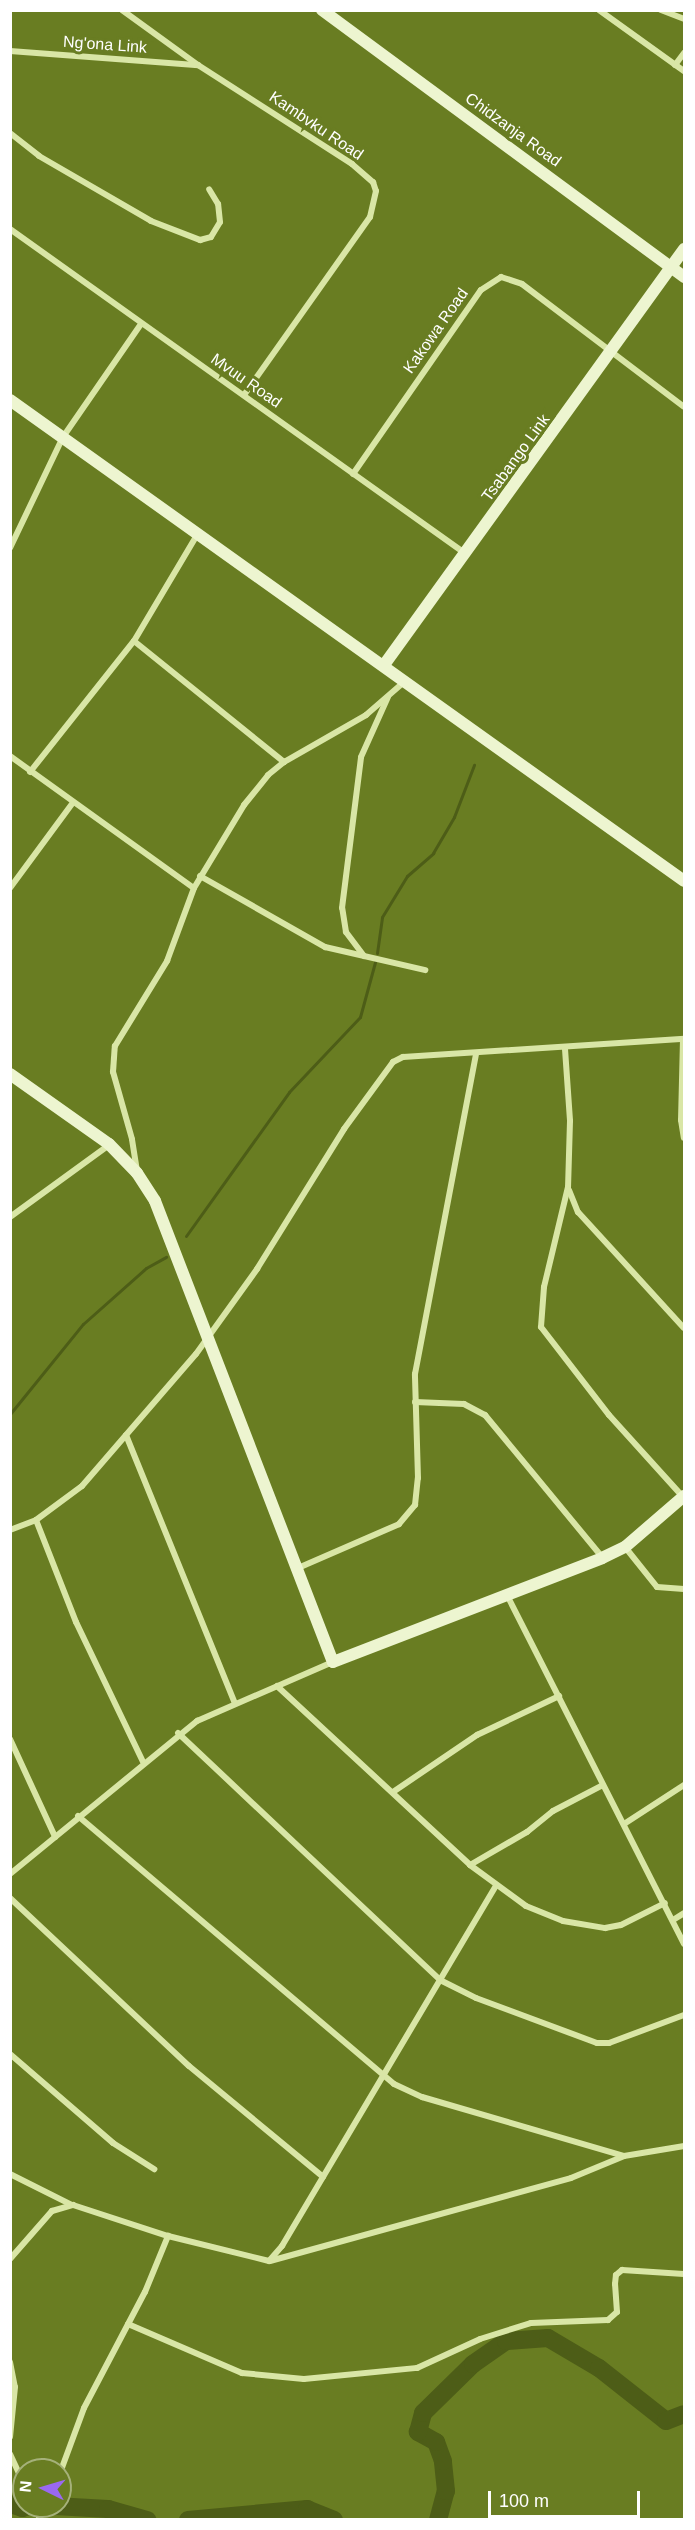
<!DOCTYPE html>
<html>
<head>
<meta charset="utf-8">
<style>
  body { margin:0 }
  #map { position:relative; width:695px; height:2530px; overflow:hidden; background:#697d22; font-family:Arial,sans-serif }
  div>[style] { position:absolute }
  .stream>* { height:3px; margin:-1.5px; padding:0 1.5px; transform-origin:1.5px; border-radius:1.5px; background:#4d5d17 }
  .river>* { height:18px; margin:-9px; padding:0 9px; transform-origin:9px; border-radius:9px; background:#4d5d17 }
  .street>* { height:6px; margin:-3px; padding:0 3px; transform-origin:3px; border-radius:3px; background:#d9e6a6 }
  .secondary>* { height:12px; margin:-6px; padding:0 6px; transform-origin:6px; border-radius:6px; background:#edf5d0 }
  span { translate:-50% -50%; white-space:nowrap; text-align:center; line-height:1.15; -webkit-text-stroke:6px #697d22; paint-order:stroke }
  .street-label { font-size:16px; color:#fff }
  .frame { position:absolute; inset:0; border:12px solid #fff; pointer-events:none }
  .north { position:absolute; left:12px; top:2458px; width:60px; height:60px; box-sizing:border-box; background:#697d22; border:2px solid #a5b17a; border-radius:50%; rotate:275deg; font-size:16px; font-weight:700; line-height:24px; text-align:center; color:#fff }
  .north::after { content:''; display:block; margin:auto; width:21px; height:27px; background:#9a68f2; clip-path:polygon(50% 0,100% 100%,50% 72%,0 100%) }
  .scale { position:absolute; left:488px; top:2491px; width:152px; height:27px; box-sizing:border-box; border:3px solid #fff; border-top:0; padding-left:8px; font-size:18px; line-height:21px; white-space:nowrap; color:#fff; -webkit-text-stroke:4px #697d22; paint-order:stroke }
</style>
</head>
<body>
<div id="map">
  <div class="stream">
    <i style="left:377px;top:953px;width:36px;rotate:-82deg"></i>
    <i style="left:382px;top:917px;width:48px;rotate:-58.6deg"></i>
    <i style="left:407px;top:876px;width:35px;rotate:-41deg"></i>
    <i style="left:433px;top:853px;width:42px;rotate:-59.7deg"></i>
    <i style="left:454px;top:817px;width:56px;rotate:-69deg"></i>
    <i style="left:186px;top:1236px;width:177px;rotate:-54.4deg"></i>
    <i style="left:289px;top:1092px;width:103px;rotate:-46.6deg"></i>
    <i style="left:360px;top:1017px;width:57px;rotate:-74.7deg"></i>
    <i style="left:10px;top:1414px;width:116px;rotate:-51deg"></i>
    <i style="left:83px;top:1324px;width:84px;rotate:-41.6deg"></i>
    <i style="left:146px;top:1268px;width:23px;rotate:-29deg"></i>
  </div>
  <div class="river">
    <i style="left:10px;top:2504px;width:13px;rotate:18deg"></i>
    <i style="left:22px;top:2508px;width:7px;rotate:-16deg"></i>
    <i style="left:55px;top:2506px;width:53px;rotate:3.2deg"></i>
    <i style="left:108px;top:2509px;width:41px;rotate:15.8deg"></i>
    <i style="left:188px;top:2520px;width:120px;rotate:-5.3deg"></i>
    <i style="left:307px;top:2509px;width:29px;rotate:22deg"></i>
    <i style="left:438px;top:2520px;width:30px;rotate:-75deg"></i>
    <i style="left:446px;top:2491px;width:30px;rotate:-96deg"></i>
    <i style="left:443px;top:2461px;width:20px;rotate:-110deg"></i>
    <i style="left:436px;top:2442px;width:21px;rotate:-151deg"></i>
    <i style="left:418px;top:2432px;width:20px;rotate:-75deg"></i>
    <i style="left:423px;top:2413px;width:70px;rotate:-44.4deg"></i>
    <i style="left:473px;top:2364px;width:40px;rotate:-34.9deg"></i>
    <i style="left:506px;top:2341px;width:42px;rotate:-4.1deg"></i>
    <i style="left:548px;top:2338px;width:59px;rotate:30.5deg"></i>
    <i style="left:599px;top:2368px;width:85px;rotate:38.3deg"></i>
    <i style="left:666px;top:2421px;width:19px;rotate:-21deg"></i>
  </div>
  <div class="street">
    <i style="left:122px;top:10px;width:94px;rotate:35.9deg"></i>
    <i style="left:198px;top:65px;width:183px;rotate:32.7deg"></i>
    <i style="left:352px;top:164px;width:28px;rotate:41deg"></i>
    <i style="left:373px;top:182px;width:9px;rotate:72deg"></i>
    <i style="left:376px;top:191px;width:27px;rotate:103deg"></i>
    <i style="left:370px;top:217px;width:218px;rotate:125.3deg"></i>
    <i style="left:599px;top:10px;width:105px;rotate:35.7deg"></i>
    <i style="left:661px;top:10px;width:25px;rotate:21deg"></i>
    <i style="left:10px;top:51px;width:189px;rotate:4.3deg"></i>
    <i style="left:675px;top:65px;width:15px;rotate:-53deg"></i>
    <i style="left:10px;top:133px;width:37px;rotate:38deg"></i>
    <i style="left:39px;top:156px;width:129px;rotate:30.1deg"></i>
    <i style="left:151px;top:221px;width:53px;rotate:21.2deg"></i>
    <i style="left:200px;top:240px;width:11px;rotate:-15deg"></i>
    <i style="left:211px;top:237px;width:17px;rotate:-59deg"></i>
    <i style="left:220px;top:222px;width:18px;rotate:-96deg"></i>
    <i style="left:218px;top:204px;width:17px;rotate:-121deg"></i>
    <i style="left:10px;top:229px;width:560px;rotate:35.48deg"></i>
    <i style="left:353px;top:474px;width:224px;rotate:-55.2deg"></i>
    <i style="left:481px;top:290px;width:24px;rotate:-33deg"></i>
    <i style="left:501px;top:277px;width:22px;rotate:18deg"></i>
    <i style="left:522px;top:284px;width:203px;rotate:37.2deg"></i>
    <i style="left:10px;top:548px;width:123px;rotate:-64.5deg"></i>
    <i style="left:63px;top:437px;width:137px;rotate:-55.4deg"></i>
    <i style="left:134px;top:641px;width:193px;rotate:38.9deg"></i>
    <i style="left:10px;top:756px;width:226px;rotate:35.7deg"></i>
    <i style="left:30px;top:772px;width:167px;rotate:-51.6deg"></i>
    <i style="left:134px;top:641px;width:126px;rotate:-59.3deg"></i>
    <i style="left:200px;top:876px;width:144px;rotate:29.6deg"></i>
    <i style="left:325px;top:947px;width:103px;rotate:13deg"></i>
    <i style="left:10px;top:888px;width:104px;rotate:-53.6deg"></i>
    <i style="left:364px;top:956px;width:30px;rotate:-127deg"></i>
    <i style="left:346px;top:932px;width:24px;rotate:-99deg"></i>
    <i style="left:342px;top:908px;width:152px;rotate:-82.8deg"></i>
    <i style="left:361px;top:757px;width:66px;rotate:-65.8deg"></i>
    <i style="left:683px;top:1039px;width:81px;rotate:91.4deg"></i>
    <i style="left:681px;top:1120px;width:18px;rotate:81deg"></i>
    <i style="left:565px;top:1049px;width:72px;rotate:86deg"></i>
    <i style="left:570px;top:1121px;width:66px;rotate:91.7deg"></i>
    <i style="left:568px;top:1187px;width:103px;rotate:103.5deg"></i>
    <i style="left:544px;top:1287px;width:40px;rotate:94.3deg"></i>
    <i style="left:541px;top:1327px;width:111px;rotate:52.3deg"></i>
    <i style="left:609px;top:1415px;width:110px;rotate:47.9deg"></i>
    <i style="left:137px;top:1171px;width:32px;rotate:-99deg"></i>
    <i style="left:132px;top:1139px;width:70px;rotate:-105.8deg"></i>
    <i style="left:113px;top:1072px;width:26px;rotate:-86deg"></i>
    <i style="left:115px;top:1046px;width:100px;rotate:-58.5deg"></i>
    <i style="left:167px;top:961px;width:78px;rotate:-69.7deg"></i>
    <i style="left:194px;top:888px;width:97px;rotate:-58.9deg"></i>
    <i style="left:244px;top:805px;width:38px;rotate:-51deg"></i>
    <i style="left:268px;top:775px;width:21px;rotate:-39deg"></i>
    <i style="left:284px;top:762px;width:95px;rotate:-29.8deg"></i>
    <i style="left:366px;top:715px;width:50px;rotate:-41deg"></i>
    <i style="left:569px;top:1190px;width:24px;rotate:68deg"></i>
    <i style="left:578px;top:1212px;width:157px;rotate:47.6deg"></i>
    <i style="left:10px;top:1217px;width:122px;rotate:-36deg"></i>
    <i style="left:415px;top:1402px;width:49px;rotate:2.3deg"></i>
    <i style="left:464px;top:1404px;width:24px;rotate:28deg"></i>
    <i style="left:485px;top:1415px;width:184px;rotate:50.5deg"></i>
    <i style="left:126px;top:1435px;width:289px;rotate:67.9deg"></i>
    <i style="left:36px;top:1520px;width:110px;rotate:68.6deg"></i>
    <i style="left:76px;top:1622px;width:155px;rotate:64.4deg"></i>
    <i style="left:10px;top:1530px;width:28px;rotate:-21deg"></i>
    <i style="left:36px;top:1520px;width:57px;rotate:-36.5deg"></i>
    <i style="left:82px;top:1486px;width:174px;rotate:-49.2deg"></i>
    <i style="left:196px;top:1354px;width:105px;rotate:-54.3deg"></i>
    <i style="left:257px;top:1269px;width:165px;rotate:-58.1deg"></i>
    <i style="left:344px;top:1129px;width:83px;rotate:-53.8deg"></i>
    <i style="left:393px;top:1062px;width:11px;rotate:-27deg"></i>
    <i style="left:403px;top:1057px;width:282px;rotate:-3.7deg"></i>
    <i style="left:625px;top:1547px;width:51px;rotate:51.3deg"></i>
    <i style="left:657px;top:1587px;width:27px;rotate:4deg"></i>
    <i style="left:298px;top:1568px;width:110px;rotate:-23.5deg"></i>
    <i style="left:399px;top:1524px;width:25px;rotate:-50deg"></i>
    <i style="left:415px;top:1505px;width:27px;rotate:-84deg"></i>
    <i style="left:418px;top:1478px;width:104px;rotate:-91.7deg"></i>
    <i style="left:415px;top:1374px;width:325px;rotate:-79.2deg"></i>
    <i style="left:508px;top:1597px;width:389px;rotate:63.1deg"></i>
    <i style="left:277px;top:1686px;width:263px;rotate:42.8deg"></i>
    <i style="left:470px;top:1865px;width:69px;rotate:36.2deg"></i>
    <i style="left:526px;top:1906px;width:40px;rotate:22deg"></i>
    <i style="left:563px;top:1921px;width:43px;rotate:9.5deg"></i>
    <i style="left:605px;top:1928px;width:16px;rotate:-11deg"></i>
    <i style="left:621px;top:1925px;width:49px;rotate:-26.6deg"></i>
    <i style="left:178px;top:1733px;width:360px;rotate:43.3deg"></i>
    <i style="left:440px;top:1980px;width:40px;rotate:26.6deg"></i>
    <i style="left:476px;top:1998px;width:129px;rotate:20.4deg"></i>
    <i style="left:597px;top:2043px;width:12px"></i>
    <i style="left:609px;top:2043px;width:80px;rotate:-20.5deg"></i>
    <i style="left:10px;top:1739px;width:108px;rotate:65.3deg"></i>
    <i style="left:393px;top:1792px;width:102px;rotate:-34.2deg"></i>
    <i style="left:477px;top:1735px;width:91px;rotate:-25.4deg"></i>
    <i style="left:78px;top:1816px;width:414px;rotate:40.3deg"></i>
    <i style="left:394px;top:2084px;width:31px;rotate:25deg"></i>
    <i style="left:422px;top:2097px;width:210px;rotate:16.3deg"></i>
    <i style="left:624px;top:1824px;width:72px;rotate:-33deg"></i>
    <i style="left:470px;top:1865px;width:66px;rotate:-30.1deg"></i>
    <i style="left:527px;top:1832px;width:33px;rotate:-39deg"></i>
    <i style="left:553px;top:1811px;width:56px;rotate:-27.5deg"></i>
    <i style="left:10px;top:1874px;width:242px;rotate:-39.3deg"></i>
    <i style="left:197px;top:1721px;width:148px;rotate:-23.5deg"></i>
    <i style="left:10px;top:1898px;width:245px;rotate:43.2deg"></i>
    <i style="left:189px;top:2066px;width:174px;rotate:39.6deg"></i>
    <i style="left:673px;top:1920px;width:13px;rotate:-32deg"></i>
    <i style="left:10px;top:2054px;width:136px;rotate:40.8deg"></i>
    <i style="left:113px;top:2143px;width:49px;rotate:32.4deg"></i>
    <i style="left:10px;top:2174px;width:69px;rotate:26.6deg"></i>
    <i style="left:10px;top:2259px;width:64px;rotate:-48.8deg"></i>
    <i style="left:52px;top:2211px;width:22px;rotate:-16deg"></i>
    <i style="left:73px;top:2205px;width:100px;rotate:18.1deg"></i>
    <i style="left:168px;top:2236px;width:104px;rotate:13.9deg"></i>
    <i style="left:269px;top:2261px;width:20px;rotate:-49deg"></i>
    <i style="left:282px;top:2246px;width:419px;rotate:-59.3deg"></i>
    <i style="left:270px;top:2261px;width:312px;rotate:-15.4deg"></i>
    <i style="left:571px;top:2178px;width:57px;rotate:-22.5deg"></i>
    <i style="left:624px;top:2156px;width:61px;rotate:-9.5deg"></i>
    <i style="left:128px;top:2324px;width:124px;rotate:23.3deg"></i>
    <i style="left:242px;top:2373px;width:62px;rotate:5.5deg"></i>
    <i style="left:304px;top:2379px;width:114px;rotate:-5.6deg"></i>
    <i style="left:417px;top:2368px;width:69px;rotate:-24.7deg"></i>
    <i style="left:480px;top:2339px;width:53px;rotate:-17.4deg"></i>
    <i style="left:531px;top:2323px;width:77px;rotate:-2.2deg"></i>
    <i style="left:608px;top:2320px;width:12px;rotate:-42deg"></i>
    <i style="left:617px;top:2312px;width:28px;rotate:-94deg"></i>
    <i style="left:615px;top:2284px;width:9px;rotate:-84deg"></i>
    <i style="left:616px;top:2275px;width:8px;rotate:-40deg"></i>
    <i style="left:622px;top:2270px;width:62px;rotate:3.7deg"></i>
    <i style="left:10px;top:2362px;width:25px;rotate:79deg"></i>
    <i style="left:15px;top:2387px;width:50px;rotate:95.7deg"></i>
    <i style="left:10px;top:2454px;width:33px;rotate:65deg"></i>
    <i style="left:60px;top:2473px;width:69px;rotate:-69.7deg"></i>
    <i style="left:84px;top:2408px;width:131px;rotate:-62.3deg"></i>
    <i style="left:145px;top:2292px;width:61px;rotate:-67.7deg"></i>
    <i style="left:39px;top:2506px;width:14px;rotate:90deg"></i>
  </div>
  <div class="secondary">
    <i style="left:322px;top:10px;width:450px;rotate:36.4deg"></i>
    <i style="left:10px;top:400px;width:828px;rotate:35.51deg"></i>
    <i style="left:384px;top:665px;width:513px;rotate:-54.2deg"></i>
    <i style="left:10px;top:1074px;width:121px;rotate:35.3deg"></i>
    <i style="left:109px;top:1144px;width:40px;rotate:46deg"></i>
    <i style="left:137px;top:1173px;width:33px;rotate:57deg"></i>
    <i style="left:155px;top:1201px;width:494px;rotate:68.9deg"></i>
    <i style="left:333px;top:1662px;width:288px;rotate:-21.1deg"></i>
    <i style="left:602px;top:1558px;width:25px;rotate:-26deg"></i>
    <i style="left:625px;top:1547px;width:78px;rotate:-40.8deg"></i>
  </div>
  <div class="street-label">
    <span style="left:105px;top:45px;rotate:4deg">Ng'ona Link</span>
    <span style="left:316px;top:126px;rotate:34deg">Kambvku Road</span>
    <span style="left:513px;top:130px;rotate:36deg">Chidzanja Road</span>
    <span style="left:436px;top:331px;rotate:-55deg">Kakowa Road</span>
    <span style="left:246px;top:381px;rotate:35deg">Mvuu Road</span>
    <span style="left:516px;top:458px;rotate:-54deg">Tsabango Link</span>
  </div>
  <div class="frame"></div>
  <div class="north">N</div>
  <div class="scale">100 m</div>
</div>
</body>
</html>
